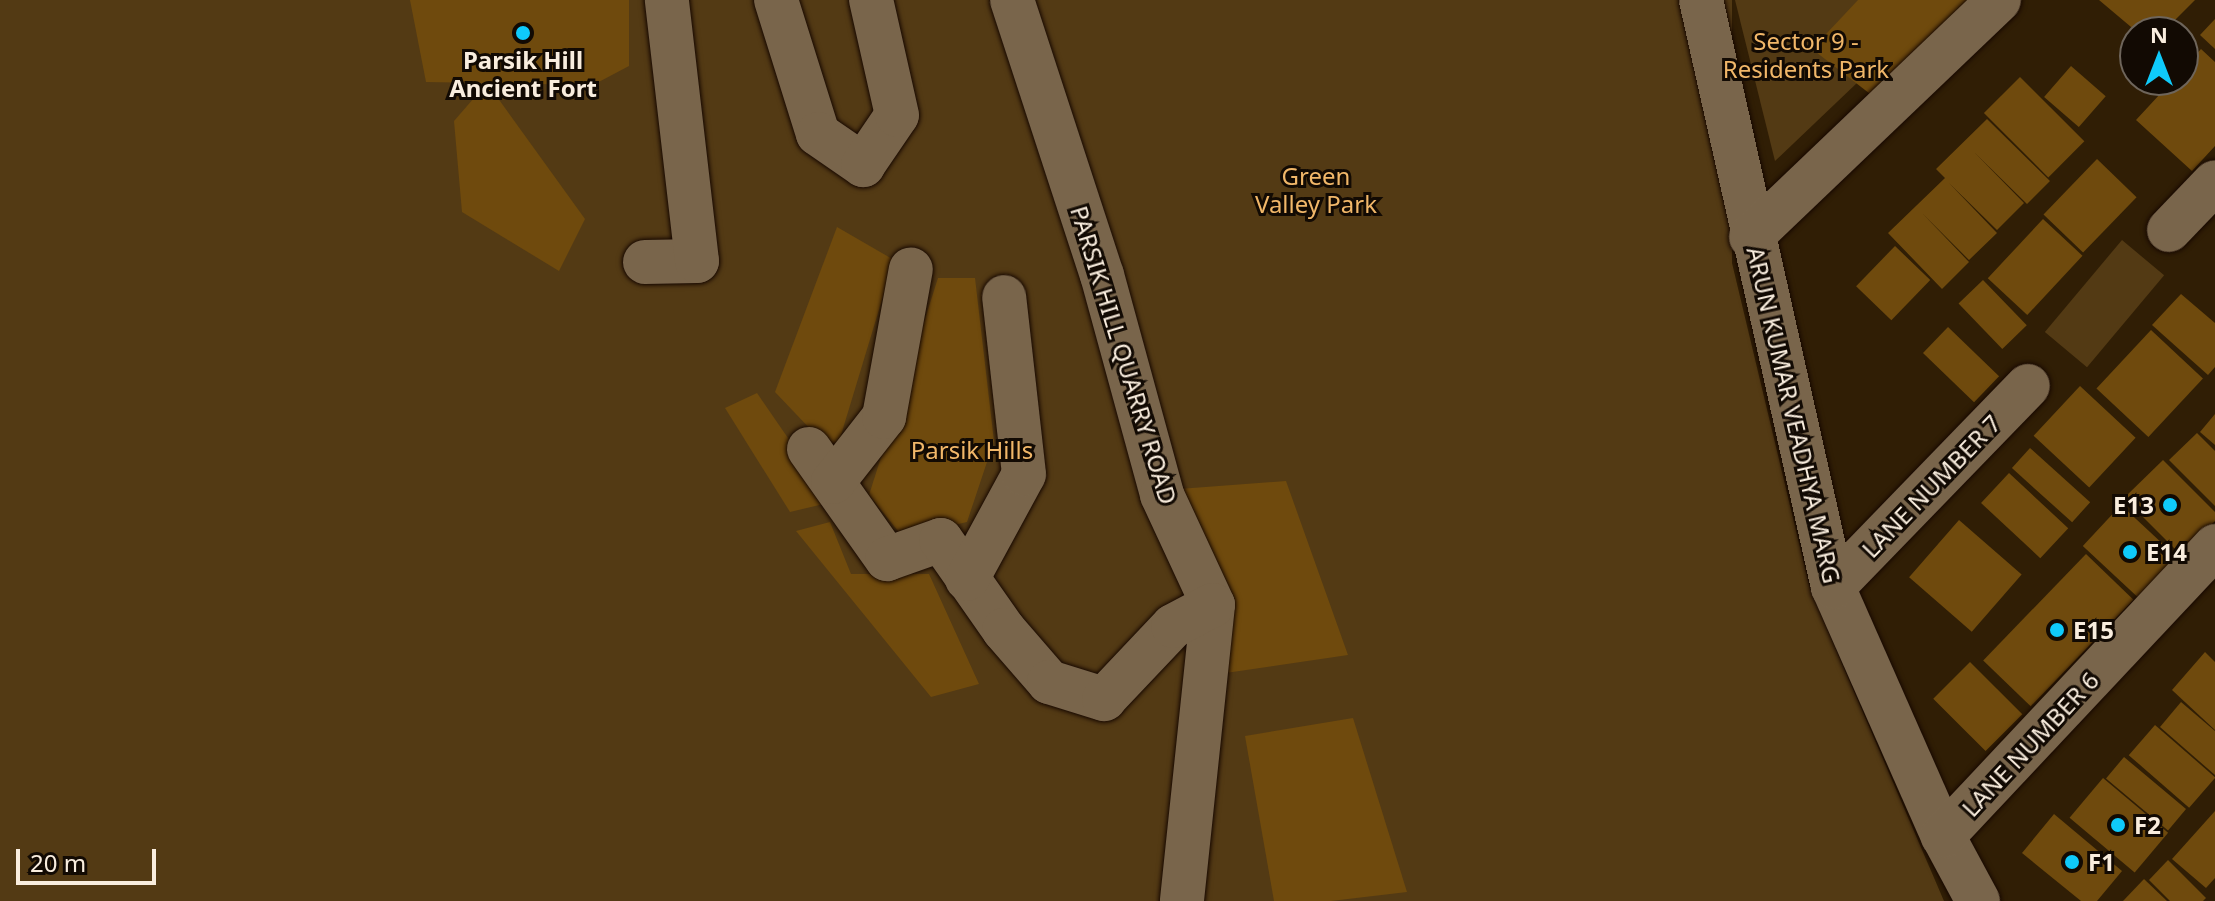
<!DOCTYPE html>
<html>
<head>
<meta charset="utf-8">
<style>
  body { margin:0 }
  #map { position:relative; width:2215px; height:901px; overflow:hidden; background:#301e05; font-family:"Noto Sans",sans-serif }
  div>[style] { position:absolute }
  .green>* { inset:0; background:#533a14; transform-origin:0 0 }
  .building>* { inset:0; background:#6f4a0d; transform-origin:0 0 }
  .roads { filter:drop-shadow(0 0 2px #170800) drop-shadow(0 0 2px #170800) }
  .minor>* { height:44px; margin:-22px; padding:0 22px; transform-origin:22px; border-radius:22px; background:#79654b }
  .dots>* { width:22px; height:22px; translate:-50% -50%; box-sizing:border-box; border:4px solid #120a03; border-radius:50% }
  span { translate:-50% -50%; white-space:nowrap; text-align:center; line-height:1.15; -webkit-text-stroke:6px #120a03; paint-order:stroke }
  .park-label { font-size:24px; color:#f1b769 }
  .poi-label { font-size:24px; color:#f9edde; font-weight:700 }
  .right { translate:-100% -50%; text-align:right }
  .left { translate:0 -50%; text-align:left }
  .street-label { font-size:24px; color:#f9edde }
  .north { position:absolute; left:2119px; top:16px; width:80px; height:80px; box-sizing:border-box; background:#120a03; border:2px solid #6e655b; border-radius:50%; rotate:0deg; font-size:22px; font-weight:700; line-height:32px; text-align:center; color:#f9edde }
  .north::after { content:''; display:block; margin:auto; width:28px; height:36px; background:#0fcafa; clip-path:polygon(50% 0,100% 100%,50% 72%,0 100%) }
  .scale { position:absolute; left:16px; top:849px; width:140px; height:36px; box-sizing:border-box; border:4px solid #f9edde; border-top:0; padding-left:10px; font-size:24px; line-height:28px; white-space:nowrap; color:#f9edde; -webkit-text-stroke:6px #120a03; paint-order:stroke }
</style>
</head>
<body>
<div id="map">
  <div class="green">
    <i style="clip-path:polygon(0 0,1732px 0,1732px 263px,1810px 589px,1944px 901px,0 901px)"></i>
    <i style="clip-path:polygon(1735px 0,1944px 0,1775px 161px)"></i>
    <i style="left:2122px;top:240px;width:55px;height:120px;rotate:40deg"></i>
  </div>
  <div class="building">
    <i style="clip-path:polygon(410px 0,629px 0,629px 66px,593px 85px,426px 82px)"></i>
    <i style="clip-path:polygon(1858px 0,1982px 0,1887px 107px,1812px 49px)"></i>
    <i style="clip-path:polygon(2099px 0,2195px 0,2163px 32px,2137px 32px)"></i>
    <i style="clip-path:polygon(2215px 19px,2215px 49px,2200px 35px)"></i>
    <i style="clip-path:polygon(2201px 49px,2215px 62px,2215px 146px,2192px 171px,2136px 120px,2173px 80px,2183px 80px,2183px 69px)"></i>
    <i style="left:2071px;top:66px;width:46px;height:41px;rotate:41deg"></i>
    <i style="left:2020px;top:77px;width:91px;height:51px;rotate:45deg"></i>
    <i style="clip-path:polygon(487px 83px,585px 219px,559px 271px,462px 212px,454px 121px)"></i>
    <i style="clip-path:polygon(1987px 119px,2050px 181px,2027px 204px,1974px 152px,2024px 203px,1997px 230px,1949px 183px,1997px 233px,1969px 260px,1922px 213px,1969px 262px,1942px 289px,1888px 233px,1945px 178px,1936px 169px)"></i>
    <i style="left:2097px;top:159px;width:55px;height:77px;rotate:44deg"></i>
    <i style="left:2043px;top:219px;width:54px;height:81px;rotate:43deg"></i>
    <i style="clip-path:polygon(837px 227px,894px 260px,835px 455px,775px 392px)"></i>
    <i style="left:1895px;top:246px;width:49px;height:56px;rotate:44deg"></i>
    <i style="clip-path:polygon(938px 278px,975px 278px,994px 441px,967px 522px,903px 537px,869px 495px)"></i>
    <i style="left:1983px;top:280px;width:63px;height:34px;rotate:46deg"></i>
    <i style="clip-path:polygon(2181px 294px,2215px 323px,2215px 367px,2208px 375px,2152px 325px)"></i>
    <i style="left:1948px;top:327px;width:71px;height:36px;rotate:44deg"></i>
    <i style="left:2151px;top:330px;width:71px;height:80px;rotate:43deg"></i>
    <i style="left:2080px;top:386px;width:76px;height:68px;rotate:43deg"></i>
    <i style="clip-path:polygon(757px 393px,832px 502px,790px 512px,725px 408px)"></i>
    <i style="clip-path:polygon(2215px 414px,2215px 445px,2200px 432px)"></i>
    <i style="clip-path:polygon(2197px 433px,2215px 451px,2215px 506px,2169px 460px)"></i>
    <i style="left:2030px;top:448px;width:81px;height:27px;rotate:42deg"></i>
    <i style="clip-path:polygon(2163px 460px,2215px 512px,2215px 521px,2181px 555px,2124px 498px)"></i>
    <i style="left:2009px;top:473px;width:81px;height:41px;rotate:43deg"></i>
    <i style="clip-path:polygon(1286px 481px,1348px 655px,1205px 676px,1213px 605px,1139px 492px)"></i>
    <i style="left:2121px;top:505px;width:76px;height:56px;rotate:43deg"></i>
    <i style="left:1959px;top:520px;width:83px;height:76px;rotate:41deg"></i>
    <i style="clip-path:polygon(830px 522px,851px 574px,929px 574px,979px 684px,931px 697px,796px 531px)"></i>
    <i style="left:2086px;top:554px;width:66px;height:148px;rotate:44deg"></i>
    <i style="clip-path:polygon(2205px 652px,2215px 662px,2215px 730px,2172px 690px)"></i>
    <i style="left:1970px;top:662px;width:74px;height:52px;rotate:45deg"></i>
    <i style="clip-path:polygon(2181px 702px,2215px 731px,2215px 775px,2160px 727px)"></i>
    <i style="clip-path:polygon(1353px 718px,1407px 892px,1331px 901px,1274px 901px,1245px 736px)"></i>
    <i style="left:2155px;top:725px;width:80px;height:40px;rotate:41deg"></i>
    <i style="left:2124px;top:757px;width:81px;height:28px;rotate:40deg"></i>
    <i style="left:2103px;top:778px;width:85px;height:52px;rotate:40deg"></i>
    <i style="clip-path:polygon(2215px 811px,2215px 878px,2206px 888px,2172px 859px)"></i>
    <i style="clip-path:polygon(2054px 814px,2122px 871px,2097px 901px,2081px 901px,2022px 853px)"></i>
    <i style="clip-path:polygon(2168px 860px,2206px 898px,2203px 901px,2170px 901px,2149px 880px)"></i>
    <i style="clip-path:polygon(2144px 879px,2167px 901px,2123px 901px)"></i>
  </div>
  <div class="roads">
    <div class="minor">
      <i style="left:776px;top:0;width:140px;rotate:72.6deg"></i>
      <i style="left:818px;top:134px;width:55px;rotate:34.6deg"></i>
      <i style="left:863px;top:165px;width:60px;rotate:-55.8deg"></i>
      <i style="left:897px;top:115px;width:118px;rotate:-102.7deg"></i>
      <i style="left:1012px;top:0;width:289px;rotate:71.9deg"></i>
      <i style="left:1102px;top:275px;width:228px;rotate:74.7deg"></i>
      <i style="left:1162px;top:495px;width:121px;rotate:65.1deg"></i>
      <i style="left:1213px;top:605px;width:298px;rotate:96deg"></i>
      <i style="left:1701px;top:0;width:602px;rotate:77.33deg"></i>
      <i style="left:1833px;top:587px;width:272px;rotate:66.2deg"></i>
      <i style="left:1943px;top:836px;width:74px;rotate:61.7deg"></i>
      <i style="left:2169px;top:230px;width:66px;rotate:-46.2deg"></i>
      <i style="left:1751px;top:237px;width:343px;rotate:-43.7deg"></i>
      <i style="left:645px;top:262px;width:52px;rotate:-1.1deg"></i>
      <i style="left:697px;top:261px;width:263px;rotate:-96.6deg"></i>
      <i style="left:809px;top:449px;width:135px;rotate:54.7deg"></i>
      <i style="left:887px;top:559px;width:57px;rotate:-19.4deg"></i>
      <i style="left:941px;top:540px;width:110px;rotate:55deg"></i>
      <i style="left:1004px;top:630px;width:69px;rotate:49.1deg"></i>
      <i style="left:1049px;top:682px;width:58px;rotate:17.2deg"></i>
      <i style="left:1104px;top:699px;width:100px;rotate:-46.6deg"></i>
      <i style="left:1173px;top:626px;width:45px;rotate:-27.7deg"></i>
      <i style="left:833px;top:482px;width:83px;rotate:-51.9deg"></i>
      <i style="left:884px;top:417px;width:150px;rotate:-79.7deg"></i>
      <i style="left:967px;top:579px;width:119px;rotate:-61.5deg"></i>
      <i style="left:1024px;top:474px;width:178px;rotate:-96.4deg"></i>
      <i style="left:1833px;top:587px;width:280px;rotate:-45.9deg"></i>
      <i style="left:1943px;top:836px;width:398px;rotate:-46.8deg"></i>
    </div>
  </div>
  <div class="dots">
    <i style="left:523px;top:33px;background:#0fcafa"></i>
    <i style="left:2170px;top:505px;background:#0fcafa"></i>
    <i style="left:2130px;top:552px;background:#0fcafa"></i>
    <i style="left:2057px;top:630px;background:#0fcafa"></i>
    <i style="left:2118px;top:825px;background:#0fcafa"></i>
    <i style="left:2072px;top:862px;background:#0fcafa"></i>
  </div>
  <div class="park-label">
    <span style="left:1806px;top:55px">Sector 9 -<br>Residents Park</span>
    <span style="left:1316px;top:190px">Green<br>Valley Park</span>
    <span style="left:972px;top:450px">Parsik Hills</span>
  </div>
  <div class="poi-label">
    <span style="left:523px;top:74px">Parsik Hill<br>Ancient Fort</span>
    <span class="right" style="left:2154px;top:505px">E13</span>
    <span class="left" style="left:2146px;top:552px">E14</span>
    <span class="left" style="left:2073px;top:630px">E15</span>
    <span class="left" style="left:2134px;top:825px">F2</span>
    <span class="left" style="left:2088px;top:862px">F1</span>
  </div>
  <div class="street-label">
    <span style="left:1124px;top:355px;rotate:73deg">PARSIK HILL QUARRY ROAD</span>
    <span style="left:1794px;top:415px;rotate:77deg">ARUN KUMAR VEADHYA MARG</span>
    <span style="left:1931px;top:486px;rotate:-46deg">LANE NUMBER 7</span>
    <span style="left:2030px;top:744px;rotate:-47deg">LANE NUMBER 6</span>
  </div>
  <div class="north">N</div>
  <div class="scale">20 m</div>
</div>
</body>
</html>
